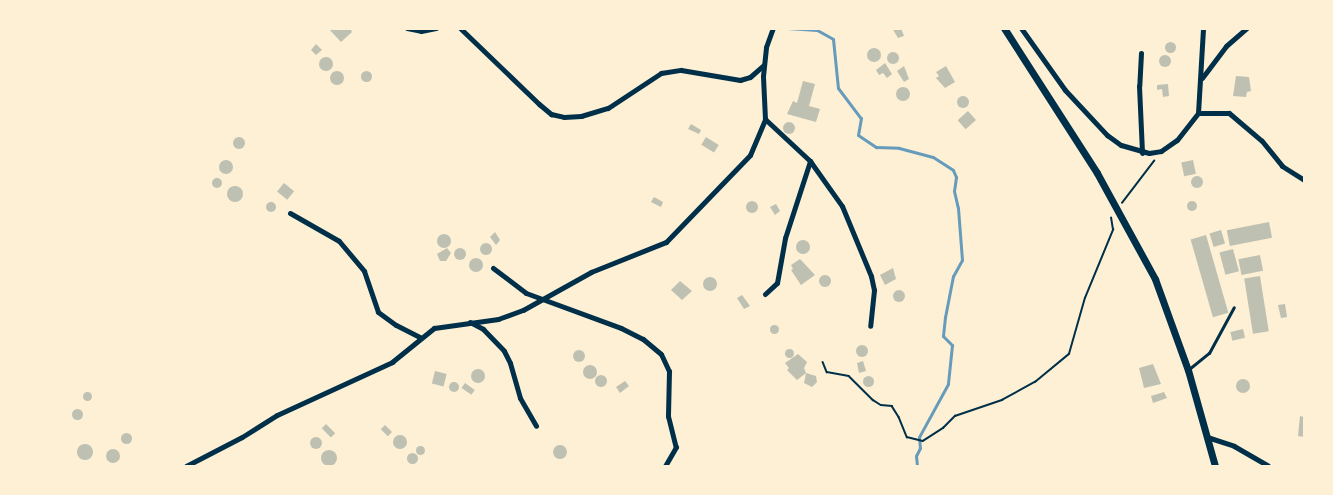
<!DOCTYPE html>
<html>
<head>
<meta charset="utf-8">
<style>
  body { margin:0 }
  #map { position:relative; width:1333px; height:495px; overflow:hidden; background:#fdf0d5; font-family:Cabin,sans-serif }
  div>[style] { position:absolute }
  .stream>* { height:3px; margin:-1.5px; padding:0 1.5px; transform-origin:1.5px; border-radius:1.5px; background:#669bbc }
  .building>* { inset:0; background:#bec0b2; transform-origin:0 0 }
  .round { border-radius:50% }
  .path>* { height:1.5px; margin:-0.75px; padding:0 0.75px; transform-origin:0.75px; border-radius:0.75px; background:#003049 }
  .service>* { height:3px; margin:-1.5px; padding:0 1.5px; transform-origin:1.5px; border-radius:1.5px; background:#003049 }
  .minor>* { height:5px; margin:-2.5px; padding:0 2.5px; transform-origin:2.5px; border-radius:2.5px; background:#003049 }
  .tertiary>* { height:7px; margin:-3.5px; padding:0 3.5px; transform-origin:3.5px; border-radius:3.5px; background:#003049 }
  span { translate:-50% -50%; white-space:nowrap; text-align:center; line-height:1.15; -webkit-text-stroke:6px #fdf0d5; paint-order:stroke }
  .frame { position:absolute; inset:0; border:30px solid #fdf0d5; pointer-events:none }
</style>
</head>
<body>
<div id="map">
  <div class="stream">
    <i style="left:787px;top:28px;width:30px;rotate:4deg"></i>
    <i style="left:817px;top:30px;width:18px;rotate:29deg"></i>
    <i style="left:833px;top:39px;width:49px;rotate:84.2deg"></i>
    <i style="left:838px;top:88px;width:38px;rotate:53deg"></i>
    <i style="left:861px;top:118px;width:17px;rotate:100deg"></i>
    <i style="left:858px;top:135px;width:22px;rotate:34deg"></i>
    <i style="left:876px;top:147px;width:23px;rotate:2deg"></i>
    <i style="left:899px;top:148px;width:35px;rotate:15deg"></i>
    <i style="left:933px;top:157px;width:24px;rotate:33deg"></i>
    <i style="left:953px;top:170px;width:8px;rotate:67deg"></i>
    <i style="left:956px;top:177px;width:14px;rotate:98deg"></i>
    <i style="left:954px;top:191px;width:17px;rotate:77deg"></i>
    <i style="left:958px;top:208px;width:52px;rotate:85.6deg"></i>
    <i style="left:962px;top:260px;width:18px;rotate:119deg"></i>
    <i style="left:953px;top:276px;width:42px;rotate:101deg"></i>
    <i style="left:945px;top:317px;width:19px;rotate:96deg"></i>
    <i style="left:943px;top:336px;width:13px;rotate:45deg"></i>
    <i style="left:952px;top:345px;width:39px;rotate:96deg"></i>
    <i style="left:948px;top:384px;width:60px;rotate:118.7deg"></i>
    <i style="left:919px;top:437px;width:11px;rotate:85deg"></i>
    <i style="left:920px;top:448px;width:9px;rotate:117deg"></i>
    <i style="left:916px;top:456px;width:10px;rotate:84deg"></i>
  </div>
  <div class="building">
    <i style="clip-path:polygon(328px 28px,350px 28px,352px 32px,341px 42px)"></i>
    <i style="clip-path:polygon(892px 28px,901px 28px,904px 36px,898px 38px)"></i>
    <i class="round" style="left:1164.5px;top:41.5px;width:11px;height:11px"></i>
    <i style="clip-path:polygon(316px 44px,322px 50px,316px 55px,311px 50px)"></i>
    <i class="round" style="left:867px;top:48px;width:14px;height:14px"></i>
    <i class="round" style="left:887px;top:52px;width:12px;height:12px"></i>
    <i class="round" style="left:1159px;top:55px;width:12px;height:12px"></i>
    <i class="round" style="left:319px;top:57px;width:14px;height:14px"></i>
    <i style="clip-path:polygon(885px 63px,892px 74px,887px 78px,883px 73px,879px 75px,876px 70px)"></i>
    <i style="clip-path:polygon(904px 66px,909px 79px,904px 82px,897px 71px)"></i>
    <i style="clip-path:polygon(946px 66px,955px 82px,945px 88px,936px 78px,939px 76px,936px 72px)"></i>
    <i class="round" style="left:360.5px;top:70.5px;width:11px;height:11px"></i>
    <i class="round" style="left:330px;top:71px;width:14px;height:14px"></i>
    <i style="clip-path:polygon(1236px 76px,1249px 77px,1251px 91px,1247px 92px,1246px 97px,1233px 96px)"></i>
    <i style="clip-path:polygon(803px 81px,815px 84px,809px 106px,820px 109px,816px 122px,787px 114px,793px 101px,797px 103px)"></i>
    <i style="clip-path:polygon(1168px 84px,1169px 96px,1163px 97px,1162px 89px,1157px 90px,1157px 85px)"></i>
    <i class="round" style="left:896px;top:87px;width:14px;height:14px"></i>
    <i class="round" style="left:957px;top:96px;width:12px;height:12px"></i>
    <i style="left:968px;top:111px;width:12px;height:14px;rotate:48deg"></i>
    <i class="round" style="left:783px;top:122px;width:12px;height:12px"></i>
    <i style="clip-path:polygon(691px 124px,701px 130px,699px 134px,688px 129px)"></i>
    <i style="left:706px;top:137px;width:15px;height:9px;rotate:32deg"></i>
    <i class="round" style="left:233px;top:137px;width:12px;height:12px"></i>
    <i style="left:1193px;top:160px;width:14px;height:12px;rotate:78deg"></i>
    <i class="round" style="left:219px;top:160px;width:14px;height:14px"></i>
    <i class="round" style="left:1191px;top:176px;width:12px;height:12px"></i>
    <i class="round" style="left:212px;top:178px;width:10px;height:10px"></i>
    <i style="left:284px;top:183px;width:13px;height:11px;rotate:39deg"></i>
    <i class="round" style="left:227px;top:186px;width:16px;height:16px"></i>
    <i style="clip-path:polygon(654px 197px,663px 202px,661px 207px,651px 202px)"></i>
    <i class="round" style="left:746px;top:201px;width:12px;height:12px"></i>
    <i class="round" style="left:1187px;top:201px;width:10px;height:10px"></i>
    <i class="round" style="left:266px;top:202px;width:10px;height:10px"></i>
    <i style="clip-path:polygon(776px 204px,780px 211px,775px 215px,770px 207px)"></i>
    <i style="left:1269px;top:222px;width:16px;height:43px;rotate:79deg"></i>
    <i style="left:1221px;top:230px;width:14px;height:12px;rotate:73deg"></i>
    <i style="clip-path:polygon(495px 232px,500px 240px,496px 245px,490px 237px)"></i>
    <i class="round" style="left:437px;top:234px;width:14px;height:14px"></i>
    <i style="left:1206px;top:235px;width:81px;height:16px;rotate:74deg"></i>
    <i class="round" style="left:796px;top:240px;width:14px;height:14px"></i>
    <i class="round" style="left:480px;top:243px;width:12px;height:12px"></i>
    <i class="round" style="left:454px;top:248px;width:12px;height:12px"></i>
    <i style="clip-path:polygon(447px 248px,451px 253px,446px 261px,440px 261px,437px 254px)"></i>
    <i style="left:1233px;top:249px;width:23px;height:14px;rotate:75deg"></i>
    <i style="left:1260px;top:255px;width:16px;height:22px;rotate:79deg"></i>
    <i class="round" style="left:469px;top:258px;width:14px;height:14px"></i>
    <i style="clip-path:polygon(800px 259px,815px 275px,801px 285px,791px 270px,793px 269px,791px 265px)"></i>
    <i style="clip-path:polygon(893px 268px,896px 279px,885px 285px,880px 275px)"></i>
    <i class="round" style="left:819px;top:275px;width:12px;height:12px"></i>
    <i style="left:1260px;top:276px;width:56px;height:16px;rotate:81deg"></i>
    <i class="round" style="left:703px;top:277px;width:14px;height:14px"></i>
    <i style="clip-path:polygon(680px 281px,692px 291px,682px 300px,671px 290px)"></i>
    <i class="round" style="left:893px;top:290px;width:12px;height:12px"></i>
    <i style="clip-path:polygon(742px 295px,750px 306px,744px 309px,737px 298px)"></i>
    <i style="clip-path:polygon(1285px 304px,1287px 317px,1281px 318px,1278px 305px)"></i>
    <i class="round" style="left:769.5px;top:324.5px;width:9px;height:9px"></i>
    <i style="left:1243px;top:329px;width:9px;height:13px;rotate:77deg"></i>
    <i class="round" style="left:856px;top:345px;width:12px;height:12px"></i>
    <i class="round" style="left:784.5px;top:348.5px;width:9px;height:9px"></i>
    <i class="round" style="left:573px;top:350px;width:12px;height:12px"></i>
    <i style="clip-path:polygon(798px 354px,807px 362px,804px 368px,806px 373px,816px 376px,817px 382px,812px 387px,804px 383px,806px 373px,797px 380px,787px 370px,789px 368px,785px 363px)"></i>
    <i style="clip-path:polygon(863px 361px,866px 371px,859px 373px,857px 363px)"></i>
    <i style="clip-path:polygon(1153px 364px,1161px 384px,1144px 388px,1139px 368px)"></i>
    <i class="round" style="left:583px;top:365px;width:14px;height:14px"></i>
    <i class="round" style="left:471px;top:369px;width:14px;height:14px"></i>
    <i style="left:435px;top:371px;width:12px;height:13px;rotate:14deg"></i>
    <i class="round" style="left:595px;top:375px;width:12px;height:12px"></i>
    <i class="round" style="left:862.5px;top:375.5px;width:11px;height:11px"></i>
    <i class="round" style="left:1236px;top:379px;width:14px;height:14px"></i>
    <i style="clip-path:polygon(625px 381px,629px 386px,620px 393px,616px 387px)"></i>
    <i class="round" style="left:449px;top:382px;width:10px;height:10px"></i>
    <i style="left:465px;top:383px;width:12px;height:6px;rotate:35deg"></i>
    <i class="round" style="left:82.5px;top:391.5px;width:9px;height:9px"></i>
    <i style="clip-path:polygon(1164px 392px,1167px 398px,1153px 403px,1151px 396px)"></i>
    <i class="round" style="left:71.5px;top:408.5px;width:11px;height:11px"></i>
    <i style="clip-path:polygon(1300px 416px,1304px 417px,1304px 437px,1298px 436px)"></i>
    <i style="left:326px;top:424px;width:13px;height:6px;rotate:45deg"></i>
    <i style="left:385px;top:425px;width:10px;height:6px;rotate:45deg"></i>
    <i class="round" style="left:120.5px;top:432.5px;width:11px;height:11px"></i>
    <i class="round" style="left:393px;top:435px;width:14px;height:14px"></i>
    <i class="round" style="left:310px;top:437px;width:12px;height:12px"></i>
    <i class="round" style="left:77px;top:444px;width:16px;height:16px"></i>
    <i class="round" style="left:553px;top:445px;width:14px;height:14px"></i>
    <i class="round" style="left:415.5px;top:445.5px;width:9px;height:9px"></i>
    <i class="round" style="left:106px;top:449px;width:14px;height:14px"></i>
    <i class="round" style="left:321px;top:450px;width:16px;height:16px"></i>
    <i class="round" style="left:406.5px;top:452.5px;width:11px;height:11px"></i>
  </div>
  <div class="path">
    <i style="left:1122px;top:203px;width:53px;rotate:-52.7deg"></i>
    <i style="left:823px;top:362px;width:11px;rotate:68deg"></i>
    <i style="left:827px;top:372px;width:22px;rotate:10deg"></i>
    <i style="left:849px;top:376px;width:34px;rotate:45deg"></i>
    <i style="left:873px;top:400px;width:9px;rotate:32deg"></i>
    <i style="left:881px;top:405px;width:11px;rotate:5deg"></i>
    <i style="left:892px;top:406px;width:13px;rotate:58deg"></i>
    <i style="left:899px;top:417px;width:22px;rotate:68deg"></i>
    <i style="left:907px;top:437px;width:16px;rotate:14deg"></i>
    <i style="left:923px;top:441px;width:24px;rotate:-33deg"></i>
    <i style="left:943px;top:428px;width:17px;rotate:-45deg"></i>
    <i style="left:955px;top:416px;width:50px;rotate:-18.8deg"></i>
    <i style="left:1002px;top:400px;width:38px;rotate:-29deg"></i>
    <i style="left:1035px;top:382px;width:44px;rotate:-39.5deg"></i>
    <i style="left:1069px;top:354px;width:58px;rotate:-74.1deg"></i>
    <i style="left:1085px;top:298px;width:74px;rotate:-67.6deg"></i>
    <i style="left:1113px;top:230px;width:12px;rotate:-99deg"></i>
  </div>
  <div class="service">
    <i style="left:1189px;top:369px;width:26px;rotate:-39deg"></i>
    <i style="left:1209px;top:353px;width:52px;rotate:-61.5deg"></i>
  </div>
  <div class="minor">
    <i style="left:407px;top:28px;width:14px;rotate:12deg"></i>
    <i style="left:421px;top:31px;width:15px;rotate:-11deg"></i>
    <i style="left:460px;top:28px;width:110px;rotate:43.9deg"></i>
    <i style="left:539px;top:104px;width:16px;rotate:40deg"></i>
    <i style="left:551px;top:114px;width:13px;rotate:13deg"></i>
    <i style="left:564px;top:117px;width:17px;rotate:-3deg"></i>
    <i style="left:581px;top:116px;width:28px;rotate:-17deg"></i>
    <i style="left:608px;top:108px;width:64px;rotate:-33.4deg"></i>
    <i style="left:661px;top:73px;width:20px;rotate:-9deg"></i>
    <i style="left:681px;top:70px;width:60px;rotate:9.6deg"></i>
    <i style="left:740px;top:80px;width:10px;rotate:-17deg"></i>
    <i style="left:750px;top:77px;width:18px;rotate:-41deg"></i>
    <i style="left:1021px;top:28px;width:76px;rotate:54.6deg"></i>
    <i style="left:1065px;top:90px;width:62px;rotate:47deg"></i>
    <i style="left:1107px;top:135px;width:17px;rotate:36deg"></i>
    <i style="left:1121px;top:145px;width:29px;rotate:16deg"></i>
    <i style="left:1149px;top:153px;width:12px;rotate:-9deg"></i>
    <i style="left:1161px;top:151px;width:19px;rotate:-35deg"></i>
    <i style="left:1177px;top:140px;width:34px;rotate:-52deg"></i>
    <i style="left:1198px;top:113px;width:85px;rotate:-86.6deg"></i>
    <i style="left:1141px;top:53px;width:33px;rotate:93deg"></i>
    <i style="left:1139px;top:86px;width:67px;rotate:87.4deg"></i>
    <i style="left:1202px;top:78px;width:40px;rotate:-53deg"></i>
    <i style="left:1226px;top:46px;width:28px;rotate:-41deg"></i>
    <i style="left:1198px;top:113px;width:31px"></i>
    <i style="left:1229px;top:113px;width:43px;rotate:40.3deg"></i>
    <i style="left:1262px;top:141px;width:32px;rotate:51deg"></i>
    <i style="left:1282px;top:166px;width:26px;rotate:32deg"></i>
    <i style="left:765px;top:119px;width:62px;rotate:43deg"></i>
    <i style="left:810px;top:161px;width:55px;rotate:54.6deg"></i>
    <i style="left:842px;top:206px;width:76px;rotate:67.5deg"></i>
    <i style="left:871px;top:276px;width:14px;rotate:78deg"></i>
    <i style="left:874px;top:290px;width:36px;rotate:96deg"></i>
    <i style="left:290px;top:213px;width:56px;rotate:29.7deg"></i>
    <i style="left:339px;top:241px;width:39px;rotate:50deg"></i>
    <i style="left:364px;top:271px;width:43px;rotate:71.1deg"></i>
    <i style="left:378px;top:312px;width:22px;rotate:36deg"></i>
    <i style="left:396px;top:325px;width:27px;rotate:27deg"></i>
    <i style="left:493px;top:268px;width:41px;rotate:37.1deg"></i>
    <i style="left:526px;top:293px;width:101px;rotate:20.2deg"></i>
    <i style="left:621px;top:328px;width:25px;rotate:27deg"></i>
    <i style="left:643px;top:339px;width:23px;rotate:40deg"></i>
    <i style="left:661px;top:354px;width:19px;rotate:65deg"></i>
    <i style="left:669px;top:371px;width:45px;rotate:91.3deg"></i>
    <i style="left:668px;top:416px;width:32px;rotate:76deg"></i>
    <i style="left:676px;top:447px;width:22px;rotate:120deg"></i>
    <i style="left:765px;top:294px;width:16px;rotate:-43deg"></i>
    <i style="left:777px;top:283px;width:46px;rotate:-79.9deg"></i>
    <i style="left:785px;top:238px;width:81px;rotate:-72deg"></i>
    <i style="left:470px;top:322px;width:15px;rotate:28deg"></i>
    <i style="left:483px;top:329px;width:30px;rotate:46deg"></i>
    <i style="left:504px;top:351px;width:13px;rotate:63deg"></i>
    <i style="left:510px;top:363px;width:36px;rotate:74deg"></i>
    <i style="left:520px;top:398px;width:32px;rotate:60deg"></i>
    <i style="left:1207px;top:437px;width:28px;rotate:18deg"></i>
    <i style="left:1234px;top:446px;width:39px;rotate:30deg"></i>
    <i style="left:186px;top:466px;width:63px;rotate:-27.4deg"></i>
    <i style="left:242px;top:437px;width:41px;rotate:-32.2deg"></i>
    <i style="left:277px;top:415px;width:127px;rotate:-24.7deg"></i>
    <i style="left:392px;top:362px;width:54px;rotate:-39deg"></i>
    <i style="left:434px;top:328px;width:65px;rotate:-8deg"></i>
    <i style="left:498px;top:319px;width:27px;rotate:-20deg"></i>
    <i style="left:523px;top:310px;width:78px;rotate:-29.2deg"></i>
    <i style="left:591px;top:272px;width:81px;rotate:-21.8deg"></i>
    <i style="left:666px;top:242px;width:121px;rotate:-46deg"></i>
    <i style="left:750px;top:155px;width:39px;rotate:-67deg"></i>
    <i style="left:765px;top:119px;width:43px;rotate:-92.7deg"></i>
    <i style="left:763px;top:76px;width:29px;rotate:-84deg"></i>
    <i style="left:766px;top:47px;width:20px;rotate:-70deg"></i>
  </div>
  <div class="tertiary">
    <i style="left:1004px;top:28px;width:172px;rotate:57.3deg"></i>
    <i style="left:1097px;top:173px;width:121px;rotate:61.3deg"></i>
    <i style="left:1155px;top:279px;width:97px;rotate:70.1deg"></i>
    <i style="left:1188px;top:370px;width:100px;rotate:74.3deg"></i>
  </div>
  <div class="frame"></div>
</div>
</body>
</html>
